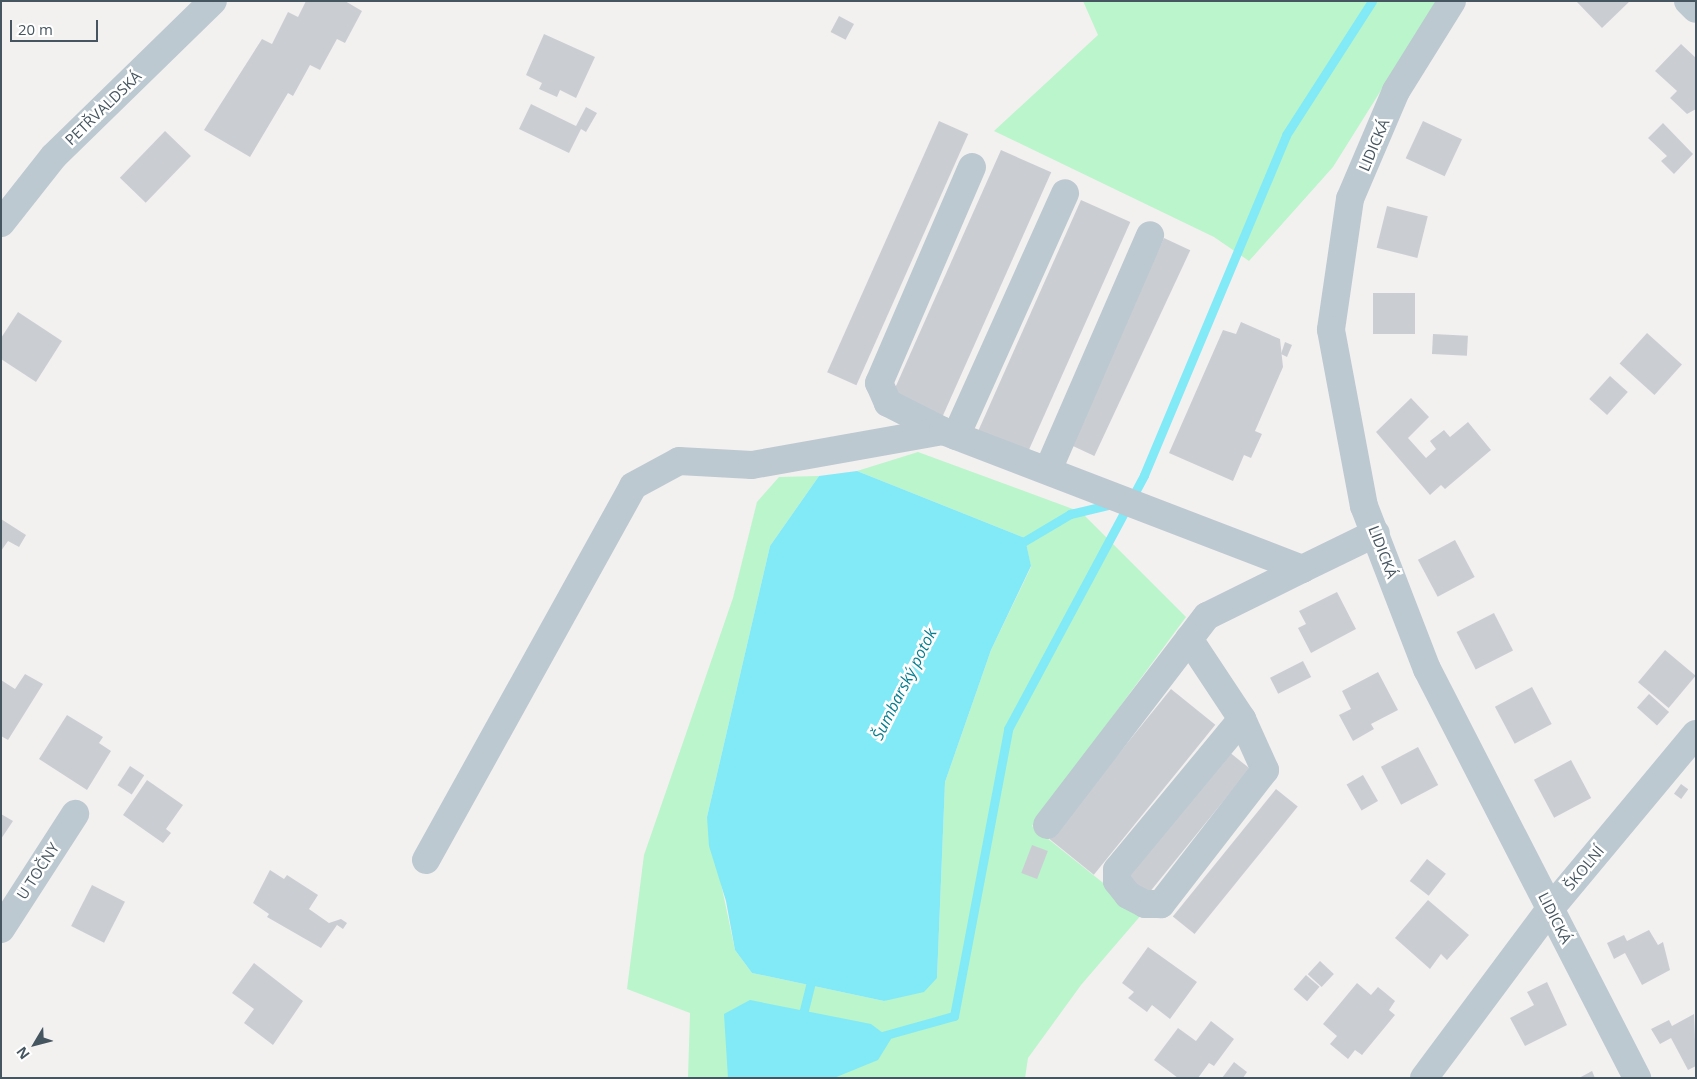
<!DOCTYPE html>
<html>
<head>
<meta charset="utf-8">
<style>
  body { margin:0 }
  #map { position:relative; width:1697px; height:1079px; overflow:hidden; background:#f3f0f0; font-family:"Open Sans",sans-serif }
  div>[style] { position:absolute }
  .green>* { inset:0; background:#baf5cc }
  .water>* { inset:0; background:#82e9f7 }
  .stream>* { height:9px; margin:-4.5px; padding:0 4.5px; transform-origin:4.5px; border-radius:4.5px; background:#82e9f7 }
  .building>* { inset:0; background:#caced3; transform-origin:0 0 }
  .minor>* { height:28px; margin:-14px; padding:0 14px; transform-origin:14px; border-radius:14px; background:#bcc9d1 }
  span { translate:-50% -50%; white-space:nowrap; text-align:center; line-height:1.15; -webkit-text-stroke:5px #fff; paint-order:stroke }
  .street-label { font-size:15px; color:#465660 }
  .water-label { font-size:16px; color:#047e8f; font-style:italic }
  .frame { position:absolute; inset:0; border:2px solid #465660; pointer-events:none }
  .north { position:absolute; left:10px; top:1019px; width:50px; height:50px; -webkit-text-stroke:4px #fff; paint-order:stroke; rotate:233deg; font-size:14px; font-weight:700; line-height:20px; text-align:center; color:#465660 }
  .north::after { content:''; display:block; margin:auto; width:18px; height:22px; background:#465660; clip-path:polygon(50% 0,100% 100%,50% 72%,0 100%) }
  .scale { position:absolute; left:10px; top:20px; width:88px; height:22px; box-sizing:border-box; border:2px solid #465660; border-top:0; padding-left:6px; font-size:15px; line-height:18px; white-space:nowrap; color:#465660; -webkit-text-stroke:4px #fff; paint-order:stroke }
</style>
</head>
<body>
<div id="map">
  <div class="green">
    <i style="clip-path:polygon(1083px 1px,1437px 1px,1333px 167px,1249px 261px,1214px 237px,994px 131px,1098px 35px)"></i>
    <i style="clip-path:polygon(918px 452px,1081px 512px,1186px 617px,1032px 826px,1142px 914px,1081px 985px,1028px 1058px,1025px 1078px,688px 1078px,690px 1013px,627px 989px,644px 855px,733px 598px,757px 502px,779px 477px,819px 476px,770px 546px,707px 817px,735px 950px,752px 973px,884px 1001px,937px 978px,945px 782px,991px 650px,1031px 567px,1025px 538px,857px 471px)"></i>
  </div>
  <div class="water">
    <i style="clip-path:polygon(857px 471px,1025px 538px,1031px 566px,991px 650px,945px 782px,937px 978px,924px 992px,884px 1001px,752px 973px,735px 950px,726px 901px,709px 846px,707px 817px,770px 546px,819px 476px)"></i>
    <i style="clip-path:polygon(750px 1000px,871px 1024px,891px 1039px,878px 1060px,834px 1078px,728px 1078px,724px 1014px)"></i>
  </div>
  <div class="stream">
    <i style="left:1018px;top:545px;width:61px;rotate:-30.8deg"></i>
    <i style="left:1070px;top:514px;width:43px;rotate:-13.4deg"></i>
    <i style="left:801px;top:1022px;width:49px;rotate:-76deg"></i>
    <i style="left:875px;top:1038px;width:82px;rotate:-15.6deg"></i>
    <i style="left:954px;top:1016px;width:292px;rotate:-79.3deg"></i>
    <i style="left:1008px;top:729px;width:288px;rotate:-61.8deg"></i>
    <i style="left:1144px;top:475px;width:368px;rotate:-67.3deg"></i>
    <i style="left:1286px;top:135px;width:159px;rotate:-57.3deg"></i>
  </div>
  <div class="building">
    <i style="clip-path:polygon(306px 1px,345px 1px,362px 11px,345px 43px,337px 39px,320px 70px,310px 65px,293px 96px,288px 93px,250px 157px,204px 130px,262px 39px,272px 44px,288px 12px,298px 17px)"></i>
    <i style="clip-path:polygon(1576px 1px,1630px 1px,1602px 28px)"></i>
    <i style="left:839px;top:16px;width:17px;height:18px;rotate:28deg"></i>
    <i style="clip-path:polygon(544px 34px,595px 57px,576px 98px,560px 90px,557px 97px,539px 89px,542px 83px,526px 75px)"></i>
    <i style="clip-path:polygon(1681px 44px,1696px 58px,1696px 109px,1687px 114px,1670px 98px,1677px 91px,1655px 71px)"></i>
    <i style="clip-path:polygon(531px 104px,576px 126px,586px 107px,597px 113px,586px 132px,581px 129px,569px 153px,519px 129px)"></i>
    <i style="left:939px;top:121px;width:32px;height:275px;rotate:24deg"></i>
    <i style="left:1423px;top:121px;width:43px;height:41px;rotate:25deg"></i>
    <i style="clip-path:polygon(1663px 123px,1693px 154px,1674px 174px,1661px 161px,1667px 156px,1648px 138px)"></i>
    <i style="left:165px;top:131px;width:36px;height:65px;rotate:44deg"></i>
    <i style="left:1001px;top:150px;width:55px;height:267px;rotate:24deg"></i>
    <i style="left:1081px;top:200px;width:54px;height:255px;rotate:24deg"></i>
    <i style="left:1387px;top:206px;width:42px;height:43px;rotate:14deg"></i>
    <i style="left:1164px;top:238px;width:29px;height:227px;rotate:25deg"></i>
    <i style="left:1373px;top:293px;width:42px;height:41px"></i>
    <i style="clip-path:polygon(18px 312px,62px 341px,36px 382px,1px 359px,1px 338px)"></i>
    <i style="clip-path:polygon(1241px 322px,1280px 339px,1283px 367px,1255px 431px,1262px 434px,1251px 458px,1244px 455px,1233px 481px,1169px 453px,1223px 330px,1236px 334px)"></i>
    <i style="left:1647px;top:333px;width:47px;height:41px;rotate:42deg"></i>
    <i style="left:1433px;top:334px;width:35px;height:20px;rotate:3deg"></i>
    <i style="clip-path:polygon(1285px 342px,1292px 345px,1287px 357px,1281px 354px)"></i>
    <i style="left:1610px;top:376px;width:24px;height:31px;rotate:42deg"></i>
    <i style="clip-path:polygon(1411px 398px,1429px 417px,1408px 438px,1426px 458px,1436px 449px,1430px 441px,1444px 430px,1450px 437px,1468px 422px,1491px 450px,1445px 489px,1441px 485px,1430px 495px,1376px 432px)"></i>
    <i style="clip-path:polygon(1px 519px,26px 535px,19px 547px,8px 541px,1px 551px)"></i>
    <i style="left:1455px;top:540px;width:42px;height:42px;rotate:62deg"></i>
    <i style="clip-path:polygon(1337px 592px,1356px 629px,1311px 653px,1298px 628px,1306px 624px,1299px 611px)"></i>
    <i style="left:1494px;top:613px;width:42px;height:42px;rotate:63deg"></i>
    <i style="left:1665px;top:650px;width:40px;height:42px;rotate:40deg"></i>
    <i style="left:1303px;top:661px;width:18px;height:37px;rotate:63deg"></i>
    <i style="clip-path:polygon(1378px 672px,1398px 710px,1371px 724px,1374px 729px,1353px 741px,1339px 715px,1351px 709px,1342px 691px)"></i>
    <i style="clip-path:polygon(25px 674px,43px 684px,8px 740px,1px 736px,1px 680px,15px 689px)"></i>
    <i style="left:1532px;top:687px;width:42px;height:42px;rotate:62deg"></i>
    <i style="left:1171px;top:689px;width:57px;height:193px;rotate:39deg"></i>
    <i style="left:1649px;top:694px;width:27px;height:18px;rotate:42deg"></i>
    <i style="clip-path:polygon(67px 715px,103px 737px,99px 743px,111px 751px,87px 790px,39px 759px)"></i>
    <i style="left:1418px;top:747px;width:43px;height:42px;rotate:62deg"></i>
    <i style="left:1228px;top:751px;width:28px;height:164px;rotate:39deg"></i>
    <i style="left:1571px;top:760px;width:43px;height:42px;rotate:62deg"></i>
    <i style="left:130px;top:766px;width:17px;height:23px;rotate:33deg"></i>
    <i style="left:1363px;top:775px;width:30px;height:19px;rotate:60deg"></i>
    <i style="clip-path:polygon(147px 780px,183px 805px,166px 829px,171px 833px,163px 843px,123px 815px)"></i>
    <i style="left:1681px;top:784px;width:9px;height:12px;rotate:36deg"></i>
    <i style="left:1276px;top:789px;width:28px;height:164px;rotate:39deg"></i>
    <i style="clip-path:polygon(1px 814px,13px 821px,1px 839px)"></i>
    <i style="left:1032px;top:845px;width:17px;height:30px;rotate:21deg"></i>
    <i style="left:1427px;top:859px;width:24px;height:28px;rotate:38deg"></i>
    <i style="clip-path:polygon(270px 870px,284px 879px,287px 875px,318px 895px,309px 909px,329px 923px,341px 919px,347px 923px,343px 929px,337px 925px,321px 948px,267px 917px,269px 914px,253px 903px)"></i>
    <i style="left:92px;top:885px;width:37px;height:46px;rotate:27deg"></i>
    <i style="clip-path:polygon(1428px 900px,1469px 935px,1447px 960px,1441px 954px,1430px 969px,1395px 938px)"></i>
    <i style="clip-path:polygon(1649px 930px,1658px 945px,1663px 942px,1670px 970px,1642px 985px,1625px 953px,1614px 959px,1607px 943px,1624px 935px,1627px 941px)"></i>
    <i style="clip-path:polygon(1148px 947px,1197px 982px,1170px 1019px,1152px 1005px,1147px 1012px,1128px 998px,1134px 992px,1122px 983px)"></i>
    <i style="left:1320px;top:961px;width:19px;height:18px;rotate:43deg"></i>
    <i style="clip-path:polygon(254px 963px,303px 1001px,273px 1045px,244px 1023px,254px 1009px,232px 993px)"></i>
    <i style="left:1306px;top:975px;width:18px;height:19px;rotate:41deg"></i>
    <i style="clip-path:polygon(1547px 982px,1567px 1025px,1525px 1046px,1510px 1018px,1534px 1005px,1527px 992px)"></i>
    <i style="clip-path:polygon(1357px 983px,1371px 995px,1378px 987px,1395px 1001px,1389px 1010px,1395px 1015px,1362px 1055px,1355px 1050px,1348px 1059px,1330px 1044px,1337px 1036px,1323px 1024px)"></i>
    <i style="clip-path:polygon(1694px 1014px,1696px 1066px,1688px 1070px,1671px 1038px,1660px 1044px,1651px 1029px,1669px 1020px,1672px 1026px)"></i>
    <i style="clip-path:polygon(1211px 1021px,1234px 1039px,1214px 1066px,1209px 1063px,1198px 1078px,1178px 1078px,1154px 1060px,1178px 1028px,1196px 1041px)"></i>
    <i style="clip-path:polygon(1234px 1062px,1247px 1072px,1243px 1078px,1222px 1078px)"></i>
    <i style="clip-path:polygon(1592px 1071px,1595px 1078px,1579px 1078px)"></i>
  </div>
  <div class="minor">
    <i style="left:1452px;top:1px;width:106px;rotate:121.9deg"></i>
    <i style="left:1396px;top:91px;width:117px;rotate:113.1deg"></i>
    <i style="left:1350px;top:199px;width:132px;rotate:98.3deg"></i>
    <i style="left:1331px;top:330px;width:179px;rotate:79.4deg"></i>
    <i style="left:1364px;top:506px;width:175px;rotate:68.9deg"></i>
    <i style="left:1427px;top:669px;width:460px;rotate:62.8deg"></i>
    <i style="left:1688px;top:1px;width:11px;rotate:45deg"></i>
    <i style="left:1px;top:223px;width:85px;rotate:-51.7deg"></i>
    <i style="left:54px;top:156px;width:222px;rotate:-44.3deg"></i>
    <i style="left:943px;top:431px;width:62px;rotate:-153deg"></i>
    <i style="left:888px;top:403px;width:22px;rotate:-114deg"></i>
    <i style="left:879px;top:383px;width:235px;rotate:-66.7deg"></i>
    <i style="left:956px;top:436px;width:266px;rotate:-65.8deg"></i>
    <i style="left:1048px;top:470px;width:256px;rotate:-66.5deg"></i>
    <i style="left:1189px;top:639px;width:96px;rotate:56.5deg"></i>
    <i style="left:1242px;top:719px;width:56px;rotate:65.7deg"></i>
    <i style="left:1265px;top:770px;width:170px;rotate:127.8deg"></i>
    <i style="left:1161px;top:904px;width:16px;rotate:180deg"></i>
    <i style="left:1145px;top:904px;width:19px;rotate:-152deg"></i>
    <i style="left:1128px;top:895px;width:18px;rotate:-128deg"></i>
    <i style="left:1117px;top:881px;width:11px;rotate:-90deg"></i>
    <i style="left:1117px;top:870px;width:196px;rotate:-50.4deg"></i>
    <i style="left:1047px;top:825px;width:263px;rotate:-52.6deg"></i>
    <i style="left:1207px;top:616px;width:106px;rotate:-26.3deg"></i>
    <i style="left:426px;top:860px;width:427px;rotate:-61deg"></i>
    <i style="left:633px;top:486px;width:52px;rotate:-28.5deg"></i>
    <i style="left:679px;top:461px;width:73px;rotate:3.1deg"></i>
    <i style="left:752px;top:465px;width:194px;rotate:-10.1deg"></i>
    <i style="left:943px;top:431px;width:385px;rotate:21deg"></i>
    <i style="left:1302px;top:569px;width:82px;rotate:-25.9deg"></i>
    <i style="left:1px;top:929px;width:137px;rotate:-57.2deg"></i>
    <i style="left:1424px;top:1078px;width:211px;rotate:-53.3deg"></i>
    <i style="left:1550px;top:909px;width:228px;rotate:-50.2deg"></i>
  </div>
  <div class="street-label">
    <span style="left:103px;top:108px;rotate:-44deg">PETŘVALDSKÁ</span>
    <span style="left:1374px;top:145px;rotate:-67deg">LIDICKÁ</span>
    <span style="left:1383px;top:552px;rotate:69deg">LIDICKÁ</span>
    <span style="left:1584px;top:868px;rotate:-50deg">ŠKOLNÍ</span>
    <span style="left:38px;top:871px;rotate:-57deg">U TOČNY</span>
    <span style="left:1555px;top:918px;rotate:63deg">LIDICKÁ</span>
  </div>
  <div class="water-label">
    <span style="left:904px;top:684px;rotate:-63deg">Šumbarský potok</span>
  </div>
  <div class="frame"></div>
  <div class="north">N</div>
  <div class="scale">20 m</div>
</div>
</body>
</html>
